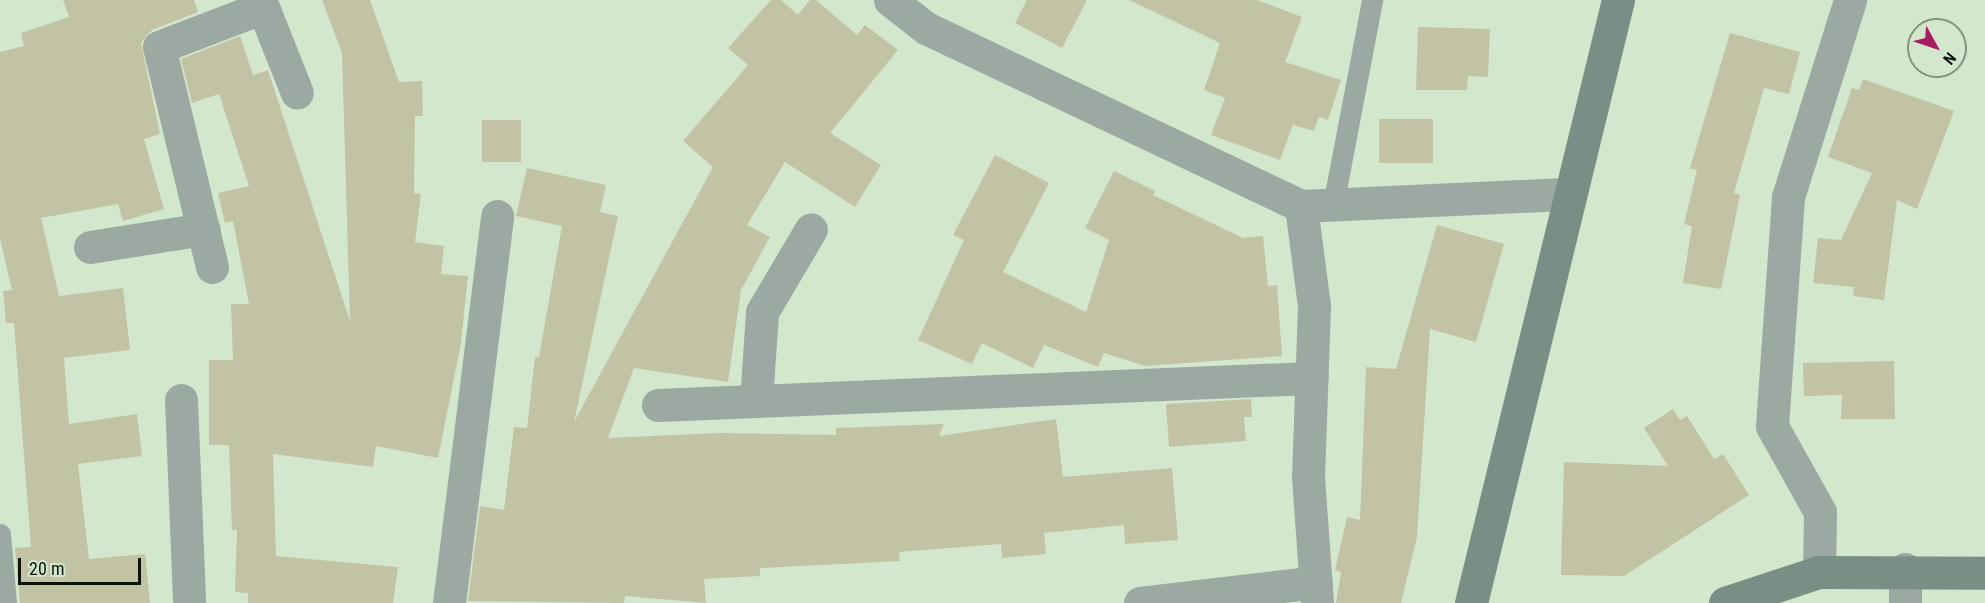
<!DOCTYPE html>
<html>
<head>
<meta charset="utf-8">
<style>
  body { margin:0 }
  #map { position:relative; width:1985px; height:603px; overflow:hidden; background:#d3e7cc; font-family:"Roboto Condensed",sans-serif }
  div>[style] { position:absolute }
  .building>* { inset:0; background:#c2c3a5; transform-origin:0 0 }
  .lane>* { height:21px; margin:-10.5px; padding:0 10.5px; transform-origin:10.5px; border-radius:10.5px; background:#9ba9a2 }
  .street>* { height:33px; margin:-16.5px; padding:0 16.5px; transform-origin:16.5px; border-radius:16.5px; background:#9ba9a2 }
  .secondary>* { height:33px; margin:-16.5px; padding:0 16.5px; transform-origin:16.5px; border-radius:16.5px; background:#798e84 }
  span { translate:-50% -50%; white-space:nowrap; text-align:center; line-height:1.15; -webkit-text-stroke:4.5px #d3e7cc; paint-order:stroke }
  .north { position:absolute; left:1907px; top:18px; width:60px; height:60px; box-sizing:border-box; background:#d3e7cc; border:2px solid #84927e; border-radius:50%; rotate:130deg; font-size:16px; font-weight:700; line-height:24px; text-align:center; color:#0d130a }
  .north::after { content:''; display:block; margin:auto; width:21px; height:27px; background:#a71e64; clip-path:polygon(50% 0,100% 100%,50% 72%,0 100%) }
  .scale { position:absolute; left:18px; top:558px; width:123px; height:27px; box-sizing:border-box; border:3px solid #0d130a; border-top:0; padding-left:8px; font-size:18px; line-height:21px; white-space:nowrap; color:#0d130a; -webkit-text-stroke:4px #d3e7cc; paint-order:stroke }
</style>
</head>
<body>
<div id="map">
  <div class="building">
    <i style="clip-path:polygon(63px 0,194px 0,198px 12px,152px 30px,141px 43px,160px 134px,144px 139px,164px 209px,123px 221px,118px 204px,41px 218px,59px 296px,123px 288px,130px 350px,64px 358px,69px 424px,137px 414px,142px 456px,78px 464px,89px 559px,145px 554px,150px 603px,20px 603px,15px 548px,31px 547px,14px 323px,6px 323px,3px 291px,12px 290px,0 239px,0 52px,24px 46px,21px 33px,69px 17px)"></i>
    <i style="clip-path:polygon(322px 0,370px 0,399px 82px,422px 81px,423px 116px,415px 116px,414px 193px,421px 194px,415px 242px,444px 246px,441px 274px,468px 276px,461px 343px,438px 458px,376px 446px,373px 467px,273px 454px,276px 556px,398px 567px,393px 603px,248px 603px,248px 593px,235px 592px,237px 530px,232px 530px,229px 445px,209px 445px,209px 360px,233px 360px,231px 304px,249px 304px,233px 221px,225px 223px,218px 193px,249px 186px,219px 94px,192px 103px,181px 59px,240px 36px,253px 75px,268px 70px,350px 321px,342px 53px)"></i>
    <i style="clip-path:polygon(771px 0,781px 0,798px 15px,810px 0,816px 0,857px 35px,865px 25px,898px 50px,830px 133px,881px 165px,855px 207px,785px 162px,747px 225px,770px 237px,741px 290px,728px 382px,634px 368px,608px 438px,720px 433px,836px 435px,836px 428px,944px 424px,939px 436px,1056px 419px,1063px 477px,1172px 468px,1178px 540px,1125px 544px,1124px 525px,1044px 533px,1046px 554px,1002px 558px,1001px 544px,899px 552px,900px 561px,760px 568px,760px 576px,704px 579px,706px 603px,625px 596px,624px 603px,468px 601px,480px 506px,504px 510px,514px 427px,527px 428px,535px 357px,539px 357px,562px 226px,516px 216px,527px 168px,606px 185px,600px 212px,618px 216px,574px 422px,713px 167px,683px 141px,748px 65px,728px 48px)"></i>
    <i style="clip-path:polygon(1027px 0,1087px 0,1062px 48px,1015px 23px)"></i>
    <i style="clip-path:polygon(1129px 0,1257px 0,1302px 17px,1285px 62px,1341px 80px,1328px 120px,1319px 117px,1314px 131px,1293px 125px,1280px 160px,1211px 135px,1225px 98px,1204px 90px,1220px 43px)"></i>
    <i style="clip-path:polygon(1418px 27px,1490px 29px,1488px 77px,1468px 76px,1467px 90px,1416px 90px)"></i>
    <i style="clip-path:polygon(1730px 33px,1800px 52px,1789px 94px,1764px 88px,1734px 193px,1740px 195px,1721px 289px,1683px 283px,1692px 226px,1684px 224px,1697px 170px,1690px 168px)"></i>
    <i style="clip-path:polygon(1863px 79px,1954px 111px,1917px 209px,1897px 200px,1884px 300px,1853px 296px,1854px 287px,1813px 283px,1818px 238px,1841px 240px,1872px 173px,1828px 157px,1852px 88px,1859px 90px)"></i>
    <i style="left:1379px;top:119px;width:54px;height:44px"></i>
    <i style="left:482px;top:120px;width:39px;height:42px"></i>
    <i style="clip-path:polygon(995px 155px,1049px 183px,1003px 272px,1086px 312px,1109px 240px,1085px 228px,1114px 171px,1155px 191px,1153px 195px,1243px 238px,1263px 236px,1268px 286px,1277px 285px,1282px 356px,1145px 366px,1104px 353px,1098px 367px,1044px 345px,1033px 368px,982px 343px,972px 364px,918px 340px,964px 240px,953px 235px)"></i>
    <i style="clip-path:polygon(1437px 225px,1504px 244px,1476px 342px,1430px 329px,1417px 537px,1401px 603px,1336px 603px,1341px 572px,1335px 570px,1347px 517px,1360px 520px,1366px 367px,1396px 369px)"></i>
    <i style="clip-path:polygon(1894px 361px,1895px 419px,1841px 419px,1842px 395px,1804px 396px,1803px 363px)"></i>
    <i style="clip-path:polygon(1251px 399px,1252px 417px,1244px 417px,1246px 441px,1169px 447px,1166px 404px)"></i>
    <i style="clip-path:polygon(1673px 409px,1680px 420px,1687px 416px,1714px 459px,1723px 454px,1749px 495px,1624px 576px,1561px 575px,1564px 462px,1668px 466px,1644px 428px)"></i>
  </div>
  <div class="lane">
    <i style="left:1333px;top:205px;width:209px;rotate:-79.2deg"></i>
    <i style="left:0;top:534px;width:69px;rotate:85deg"></i>
  </div>
  <div class="street">
    <i style="left:890px;top:0;width:46px;rotate:37.9deg"></i>
    <i style="left:926px;top:28px;width:415px;rotate:25.4deg"></i>
    <i style="left:1301px;top:206px;width:269px;rotate:-2.6deg"></i>
    <i style="left:1301px;top:206px;width:101px;rotate:82.6deg"></i>
    <i style="left:1314px;top:306px;width:171px;rotate:92deg"></i>
    <i style="left:1308px;top:477px;width:126px;rotate:85.9deg"></i>
    <i style="left:90px;top:247px;width:115px;rotate:-9deg"></i>
    <i style="left:212px;top:267px;width:226px;rotate:-103.5deg"></i>
    <i style="left:159px;top:47px;width:111px;rotate:-21deg"></i>
    <i style="left:263px;top:7px;width:92px;rotate:68.4deg"></i>
    <i style="left:181px;top:400px;width:203px;rotate:87.7deg"></i>
    <i style="left:756px;top:401px;width:89px;rotate:-86.1deg"></i>
    <i style="left:762px;top:312px;width:96px;rotate:-59.4deg"></i>
    <i style="left:658px;top:405px;width:654px;rotate:-2.37deg"></i>
    <i style="left:1819px;top:572px;width:60px;rotate:-89deg"></i>
    <i style="left:1820px;top:512px;width:98px;rotate:-119.2deg"></i>
    <i style="left:1772px;top:426px;width:230px;rotate:-86deg"></i>
    <i style="left:1788px;top:197px;width:207px;rotate:-72.5deg"></i>
    <i style="left:449px;top:603px;width:390px;rotate:-82.9deg"></i>
    <i style="left:1140px;top:603px;width:177px;rotate:-6.8deg"></i>
    <i style="left:1905px;top:603px;width:34px;rotate:-90deg"></i>
  </div>
  <div class="secondary">
    <i style="left:1471px;top:603px;width:621px;rotate:-76.3deg"></i>
    <i style="left:1725px;top:603px;width:99px;rotate:-18.3deg"></i>
    <i style="left:1819px;top:572px;width:166px;rotate:0.3deg"></i>
  </div>
  <div class="north">N</div>
  <div class="scale">20 m</div>
</div>
</body>
</html>
